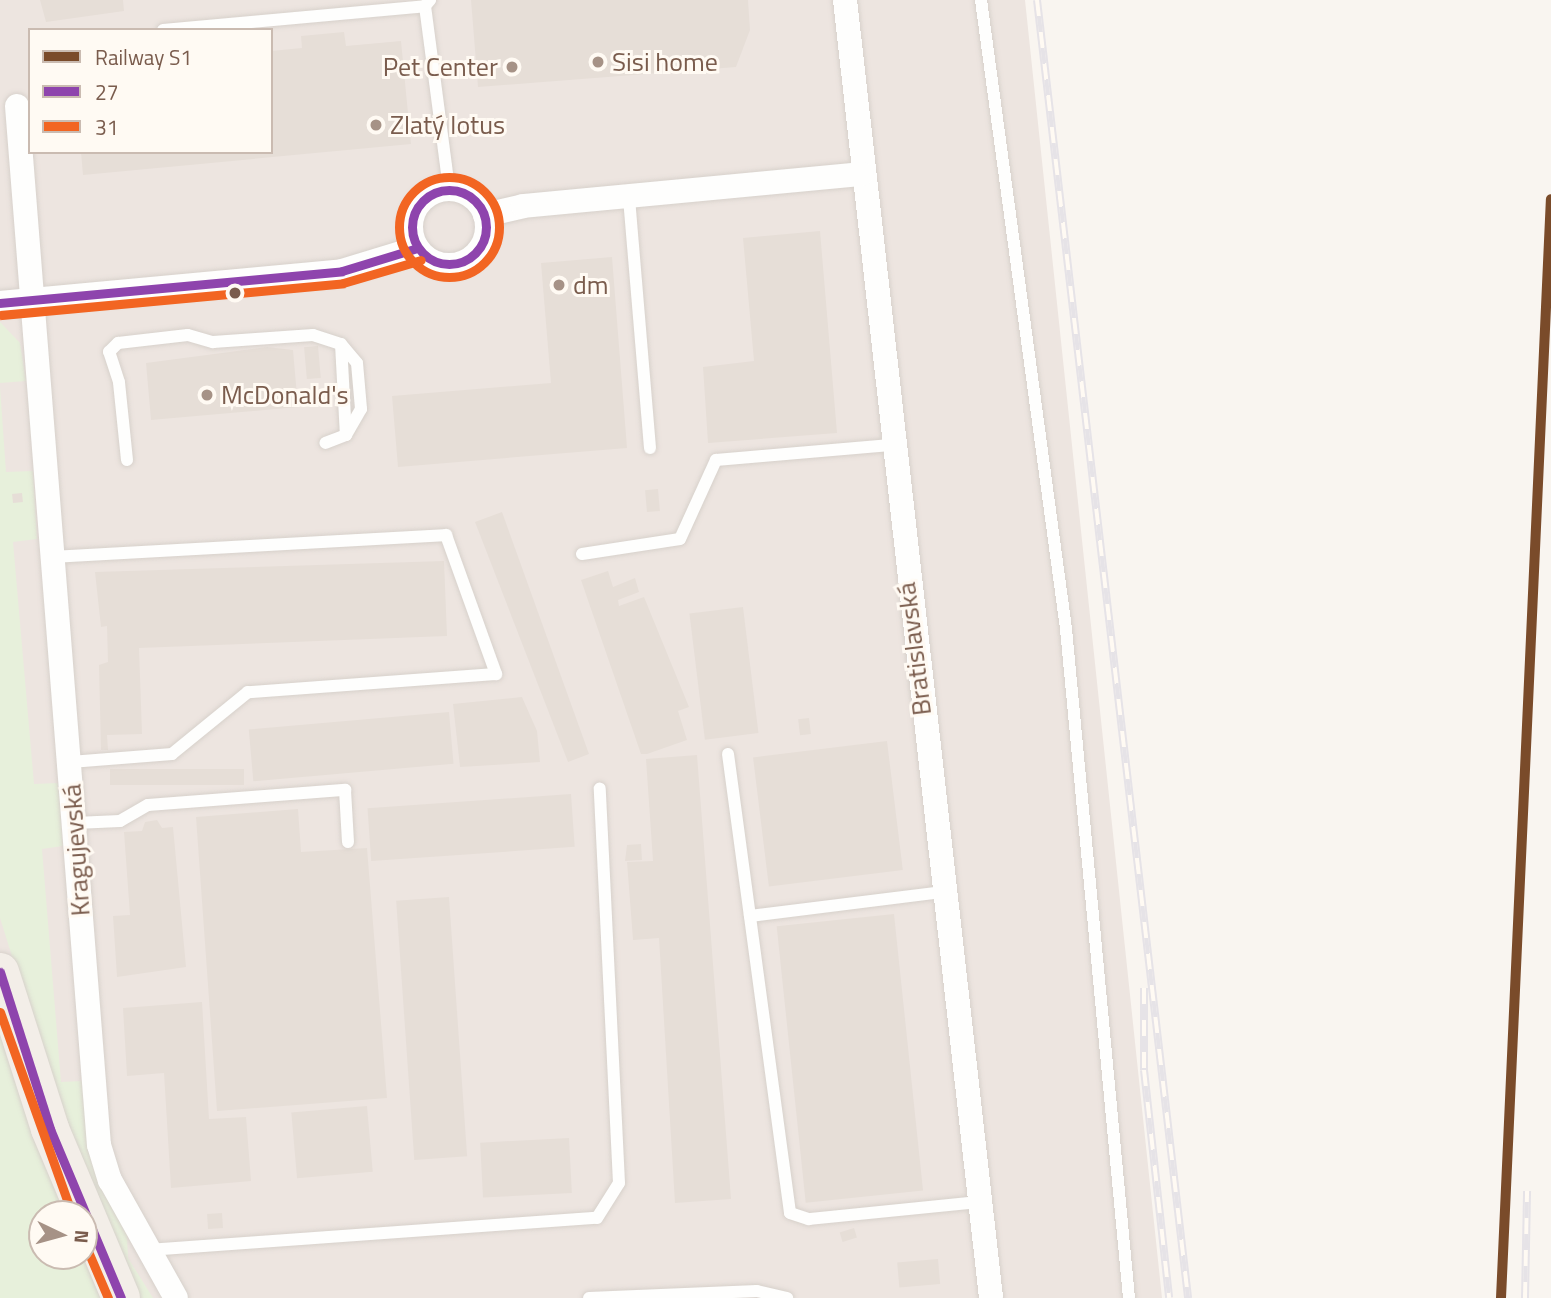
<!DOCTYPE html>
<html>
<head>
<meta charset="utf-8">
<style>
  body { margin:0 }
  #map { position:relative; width:1551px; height:1298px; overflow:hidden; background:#f9f5f0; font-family:"Titillium Web",sans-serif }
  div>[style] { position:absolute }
  .industrial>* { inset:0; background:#ede5e0 }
  .green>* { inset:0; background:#e7f0db }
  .building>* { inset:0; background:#e6ded7; transform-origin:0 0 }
  .roads { filter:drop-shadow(0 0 2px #d7d1cb) drop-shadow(0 0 2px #d7d1cb) }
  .service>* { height:12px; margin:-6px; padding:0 6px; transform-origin:6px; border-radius:6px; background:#fefefd }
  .minor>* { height:24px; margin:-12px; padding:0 12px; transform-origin:12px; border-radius:12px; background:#fefefd }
  .minor>.ring { margin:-12px; padding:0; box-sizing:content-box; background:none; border:24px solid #fefefd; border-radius:50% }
  .primary>* { height:38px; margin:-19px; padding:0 19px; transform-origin:19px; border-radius:19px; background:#f3eee8 }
  .rail>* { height:8px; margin-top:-4px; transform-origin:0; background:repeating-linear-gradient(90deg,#fffaf3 0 16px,#e6e3e7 0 32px); box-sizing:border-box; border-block:2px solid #e6e3e7 }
  .bus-1>* { height:9px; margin:-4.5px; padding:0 4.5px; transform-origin:4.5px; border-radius:4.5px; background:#8e44ad }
  .bus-1>.ring { margin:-4.5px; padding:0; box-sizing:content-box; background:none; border:9px solid #8e44ad; border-radius:50% }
  .bus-2>* { height:9px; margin:-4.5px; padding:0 4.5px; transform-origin:4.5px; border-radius:4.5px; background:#f26522 }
  .bus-2>.ring { margin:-4.5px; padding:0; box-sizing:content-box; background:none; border:9px solid #f26522; border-radius:50% }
  .rail-1>* { height:10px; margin:-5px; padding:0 5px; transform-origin:5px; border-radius:5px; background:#7a4b2a }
  .dots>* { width:19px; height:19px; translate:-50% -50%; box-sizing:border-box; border:4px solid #fffaf3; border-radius:50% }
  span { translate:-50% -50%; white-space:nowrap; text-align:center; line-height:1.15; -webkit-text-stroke:6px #fffaf3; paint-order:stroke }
  .poi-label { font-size:26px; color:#7a5c4d }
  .left { translate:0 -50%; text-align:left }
  .right { translate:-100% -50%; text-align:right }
  .street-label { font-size:26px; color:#7a5c4d }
  .legend { position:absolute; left:28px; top:28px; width:245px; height:126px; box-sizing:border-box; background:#fffaf3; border:2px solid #cabbb1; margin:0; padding:9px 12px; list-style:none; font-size:21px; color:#7a5c4d }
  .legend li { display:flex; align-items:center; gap:14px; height:35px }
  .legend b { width:35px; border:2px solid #cabbb1 }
  .north { position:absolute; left:28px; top:1200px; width:70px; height:70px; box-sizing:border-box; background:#fffaf3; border:2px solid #cabbb1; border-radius:50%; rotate:95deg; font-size:19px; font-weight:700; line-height:28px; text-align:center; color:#7a5c4d }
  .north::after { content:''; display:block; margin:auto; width:24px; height:32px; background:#a69286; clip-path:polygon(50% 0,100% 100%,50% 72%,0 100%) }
</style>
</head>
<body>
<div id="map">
  <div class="industrial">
    <i style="clip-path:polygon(evenodd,0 0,1025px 0,1162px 1298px,0 1298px,0 0,30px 30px,271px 30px,271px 152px,30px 152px,30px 30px,0 0,42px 1214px,84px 1214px,84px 1256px,42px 1256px,42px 1214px)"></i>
  </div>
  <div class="green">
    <i style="clip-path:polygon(0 322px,20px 343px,26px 381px,0 383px)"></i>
    <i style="clip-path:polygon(0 387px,6px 472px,33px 471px,37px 539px,13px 542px,34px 784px,58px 783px,63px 846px,42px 849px,61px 1082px,82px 1081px,102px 1182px,127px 1236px,128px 1258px,153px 1298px,136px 1298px,73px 1151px,0 918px)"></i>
    <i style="clip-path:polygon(0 1023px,69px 1214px,42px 1214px,42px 1256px,84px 1256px,108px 1298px,0 1298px)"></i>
  </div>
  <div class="building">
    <i style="clip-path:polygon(40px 0,123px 0,124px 11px,46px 22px)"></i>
    <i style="clip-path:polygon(471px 0,748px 0,750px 30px,736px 67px,478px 87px)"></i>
    <i style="clip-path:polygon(344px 32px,346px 46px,401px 41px,411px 144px,83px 175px,81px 152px,271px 152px,271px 51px,302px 48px,301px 36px)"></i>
    <i style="clip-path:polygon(820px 231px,837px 433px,708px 443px,703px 367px,754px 361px,743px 238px)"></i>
    <i style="clip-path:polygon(612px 257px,627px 448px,398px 467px,392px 396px,551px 383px,541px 263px)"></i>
    <i style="left:318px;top:346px;width:32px;height:14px;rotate:85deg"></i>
    <i style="clip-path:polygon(267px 347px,293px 350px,298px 407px,151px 420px,146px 363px)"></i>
    <i style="left:658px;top:489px;width:22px;height:13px;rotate:85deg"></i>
    <i style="left:22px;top:493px;width:9px;height:10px;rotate:84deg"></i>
    <i style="clip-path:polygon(502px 512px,589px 754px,568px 762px,475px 522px)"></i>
    <i style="clip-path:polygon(444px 561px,447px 636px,139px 648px,142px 734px,107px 735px,108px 750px,101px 750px,99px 665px,108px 662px,107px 626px,101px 627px,95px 572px)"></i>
    <i style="clip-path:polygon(608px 571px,613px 587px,635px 578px,639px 592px,618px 600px,619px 606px,644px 597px,689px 707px,678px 711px,687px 740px,647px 754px,641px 754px,581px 580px)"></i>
    <i style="left:743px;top:607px;width:127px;height:54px;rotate:83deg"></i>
    <i style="clip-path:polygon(522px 697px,537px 731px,540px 762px,460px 767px,453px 704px)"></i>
    <i style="left:449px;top:712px;width:52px;height:201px;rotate:85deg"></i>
    <i style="left:809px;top:718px;width:16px;height:11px;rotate:83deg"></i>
    <i style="left:887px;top:741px;width:130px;height:135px;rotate:83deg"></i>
    <i style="clip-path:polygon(697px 755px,731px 1199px,675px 1203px,659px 938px,633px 940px,627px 862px,653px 861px,646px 759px)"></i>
    <i style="left:244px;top:769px;width:16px;height:134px;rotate:90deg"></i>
    <i style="left:571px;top:794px;width:53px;height:204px;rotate:86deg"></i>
    <i style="clip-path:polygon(298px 809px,301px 852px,367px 848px,387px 1098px,217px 1111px,196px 817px)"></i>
    <i style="clip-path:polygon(157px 820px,162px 828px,173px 827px,186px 967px,117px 977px,113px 916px,130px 915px,124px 832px,142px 831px,145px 822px)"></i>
    <i style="clip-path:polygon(641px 844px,642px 860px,625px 861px,627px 845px)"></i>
    <i style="left:449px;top:897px;width:260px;height:53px;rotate:86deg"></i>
    <i style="left:894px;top:914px;width:278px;height:118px;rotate:84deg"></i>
    <i style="clip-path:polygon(202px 1002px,209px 1119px,246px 1117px,251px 1181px,171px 1188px,164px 1073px,127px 1076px,123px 1008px)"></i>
    <i style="left:367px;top:1106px;width:66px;height:76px;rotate:85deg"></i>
    <i style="left:569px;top:1138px;width:55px;height:89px;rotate:87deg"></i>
    <i style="left:222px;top:1213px;width:15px;height:15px;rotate:86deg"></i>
    <i style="left:854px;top:1228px;width:10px;height:15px;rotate:73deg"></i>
    <i style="left:938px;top:1259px;width:25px;height:41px;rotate:85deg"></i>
  </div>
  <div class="roads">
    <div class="service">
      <i style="left:981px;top:0;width:635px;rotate:82.3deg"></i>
      <i style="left:1066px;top:629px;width:672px;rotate:84.62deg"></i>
      <i style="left:425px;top:6px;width:185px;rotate:82.5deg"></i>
      <i style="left:163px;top:30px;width:263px;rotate:-5.2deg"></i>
      <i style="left:425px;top:6px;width:8px;rotate:-50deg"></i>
      <i style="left:629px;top:198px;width:251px;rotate:85.2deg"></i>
      <i style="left:341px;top:344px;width:91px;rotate:86.9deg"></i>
      <i style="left:127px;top:460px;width:78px;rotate:-95.9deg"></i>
      <i style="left:119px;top:382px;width:32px;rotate:-108deg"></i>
      <i style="left:109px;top:352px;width:13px;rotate:-45deg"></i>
      <i style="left:118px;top:343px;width:70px;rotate:-6.5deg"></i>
      <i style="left:188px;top:335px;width:26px;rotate:16deg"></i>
      <i style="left:213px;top:342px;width:100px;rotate:-4deg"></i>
      <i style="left:313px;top:335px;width:29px;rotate:18deg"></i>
      <i style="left:341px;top:344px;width:25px;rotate:50deg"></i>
      <i style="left:357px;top:363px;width:46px;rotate:85deg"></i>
      <i style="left:361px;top:409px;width:30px;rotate:120deg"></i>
      <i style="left:346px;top:435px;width:22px;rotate:159deg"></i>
      <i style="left:582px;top:554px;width:99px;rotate:-8.7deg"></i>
      <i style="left:680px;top:539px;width:87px;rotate:-65.5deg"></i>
      <i style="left:716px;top:460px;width:175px;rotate:-4.9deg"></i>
      <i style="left:53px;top:557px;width:394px;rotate:-3.2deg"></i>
      <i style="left:446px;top:535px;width:148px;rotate:70.2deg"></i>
      <i style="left:496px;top:674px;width:249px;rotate:175.8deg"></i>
      <i style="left:248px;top:692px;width:98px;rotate:140.8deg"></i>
      <i style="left:172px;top:754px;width:102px;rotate:175.5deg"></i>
      <i style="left:728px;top:754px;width:463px;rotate:82.3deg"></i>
      <i style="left:790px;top:1213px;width:20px;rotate:18deg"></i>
      <i style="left:809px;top:1219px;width:172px;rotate:-5.7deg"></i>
      <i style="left:75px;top:823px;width:45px;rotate:-2.5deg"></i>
      <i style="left:120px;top:821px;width:32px;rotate:-30deg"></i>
      <i style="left:148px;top:805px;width:198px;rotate:-4.4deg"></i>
      <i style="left:345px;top:790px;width:52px;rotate:86.7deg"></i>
      <i style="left:750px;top:916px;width:193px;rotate:-7.1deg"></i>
      <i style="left:147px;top:1250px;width:451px;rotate:-4.1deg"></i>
      <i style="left:597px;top:1218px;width:41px;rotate:-57.8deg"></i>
      <i style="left:619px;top:1183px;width:395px;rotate:-92.8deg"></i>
      <i style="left:589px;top:1298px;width:168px;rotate:-2.4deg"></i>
      <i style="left:757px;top:1291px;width:31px;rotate:13deg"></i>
    </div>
    <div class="minor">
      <i style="left:845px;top:0;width:1306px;rotate:83.58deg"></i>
      <i style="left:17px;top:106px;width:1042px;rotate:85.49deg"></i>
      <i style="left:99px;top:1145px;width:37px;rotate:73deg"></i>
      <i style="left:110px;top:1180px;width:135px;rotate:60.8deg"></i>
      <i class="ring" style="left:411px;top:189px;width:52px;height:52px"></i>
      <i style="left:485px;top:215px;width:39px;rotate:-13deg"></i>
      <i style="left:523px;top:206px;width:340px;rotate:-5.4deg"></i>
      <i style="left:0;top:303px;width:343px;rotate:-5.3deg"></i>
      <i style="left:342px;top:271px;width:78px;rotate:-17deg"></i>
    </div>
    <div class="primary">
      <i style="left:0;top:972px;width:165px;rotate:72.3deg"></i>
      <i style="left:50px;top:1129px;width:183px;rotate:67.2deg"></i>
    </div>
  </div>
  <div class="rail">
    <i style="left:1037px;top:0;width:1307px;rotate:83.36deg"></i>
    <i style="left:1144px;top:988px;width:82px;rotate:90deg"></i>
    <i style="left:1144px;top:1070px;width:229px;rotate:83.7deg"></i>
    <i style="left:1525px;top:1298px;width:107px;rotate:-88.9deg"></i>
  </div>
  <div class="bus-1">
    <i class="ring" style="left:412px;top:190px;width:65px;height:65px"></i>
    <i style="left:0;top:303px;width:343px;rotate:-5.3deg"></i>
    <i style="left:342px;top:271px;width:78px;rotate:-17deg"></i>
    <i style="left:0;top:972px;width:165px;rotate:72.3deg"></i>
    <i style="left:50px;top:1129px;width:183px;rotate:67.2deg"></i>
  </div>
  <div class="bus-2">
    <i class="ring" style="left:399px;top:177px;width:91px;height:91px"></i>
    <i style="left:1px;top:315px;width:343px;rotate:-5.3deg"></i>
    <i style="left:343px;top:283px;width:81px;rotate:-16.4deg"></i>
    <i style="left:0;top:1012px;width:214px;rotate:70.4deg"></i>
    <i style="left:84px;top:1242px;width:61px;rotate:66.8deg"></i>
  </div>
  <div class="rail-1">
    <i style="left:1501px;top:1298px;width:1100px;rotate:-87.4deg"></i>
  </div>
  <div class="dots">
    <i style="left:598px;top:62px;background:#a69286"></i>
    <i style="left:512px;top:67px;background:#a69286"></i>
    <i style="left:376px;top:125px;background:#a69286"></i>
    <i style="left:559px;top:285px;background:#a69286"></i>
    <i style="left:235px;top:293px;background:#7a5c4d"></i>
    <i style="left:207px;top:395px;background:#a69286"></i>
  </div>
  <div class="poi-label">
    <span class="left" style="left:612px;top:62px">Sisi home</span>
    <span class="right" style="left:498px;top:67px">Pet Center</span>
    <span class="left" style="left:390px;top:125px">Zlatý lotus</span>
    <span class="left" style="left:573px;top:285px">dm</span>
    <span class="left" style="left:221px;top:395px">McDonald's</span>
  </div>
  <div class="street-label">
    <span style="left:914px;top:649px;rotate:-97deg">Bratislavská</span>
    <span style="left:76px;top:850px;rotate:-94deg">Kragujevská</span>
  </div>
  <ul class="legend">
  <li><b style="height:9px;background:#7a4b2a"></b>Railway S1</li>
  <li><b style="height:9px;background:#8e44ad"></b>27</li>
  <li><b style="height:9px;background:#f26522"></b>31</li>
  </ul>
  <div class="north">N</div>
</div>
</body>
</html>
